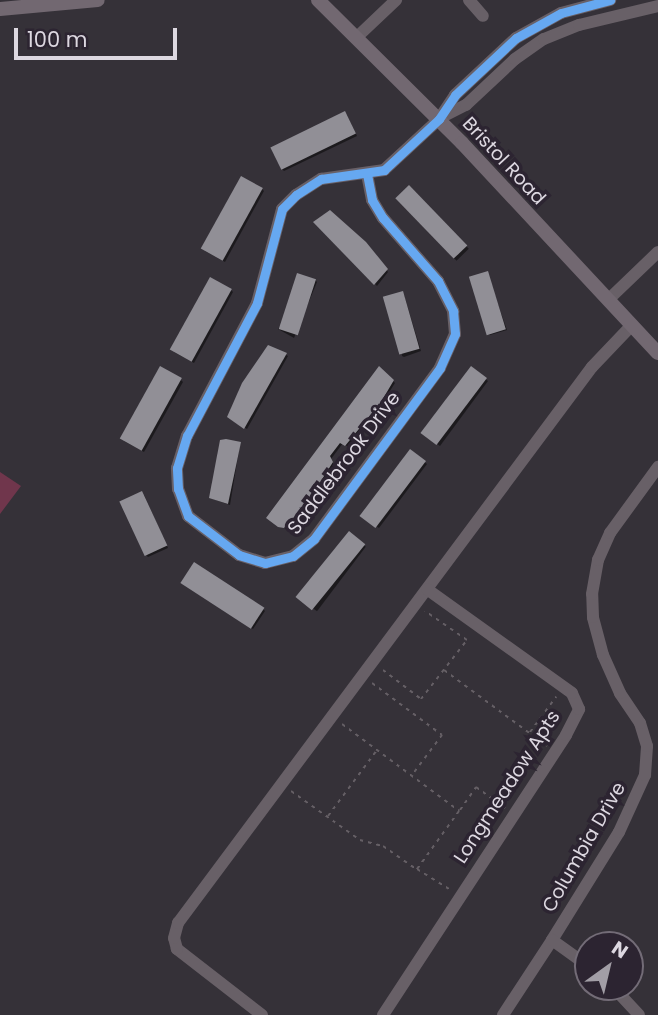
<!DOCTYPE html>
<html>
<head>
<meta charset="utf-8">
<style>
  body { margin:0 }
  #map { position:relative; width:658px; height:1015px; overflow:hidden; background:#353138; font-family:Poppins,sans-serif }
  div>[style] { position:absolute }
  .green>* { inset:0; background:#70364c }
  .shadow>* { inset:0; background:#0007; transform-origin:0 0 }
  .building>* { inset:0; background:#918f96; transform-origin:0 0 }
  .path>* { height:2px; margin-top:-1px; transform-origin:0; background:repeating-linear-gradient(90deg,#655f65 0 3.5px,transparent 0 8.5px) }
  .minor>* { height:12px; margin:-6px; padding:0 6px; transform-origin:6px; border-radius:6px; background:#686067 }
  .major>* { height:14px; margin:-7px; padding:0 7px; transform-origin:7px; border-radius:7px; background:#726871 }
  .cycleway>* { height:9px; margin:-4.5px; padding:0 4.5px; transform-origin:4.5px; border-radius:4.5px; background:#66a8f1 }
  span { translate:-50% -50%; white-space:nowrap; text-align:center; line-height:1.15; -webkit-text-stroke:7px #2c2431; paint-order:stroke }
  .street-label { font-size:19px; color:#ddd8e1 }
  .north { position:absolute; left:574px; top:931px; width:70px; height:70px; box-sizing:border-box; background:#2c2431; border:2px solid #736c77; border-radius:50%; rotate:34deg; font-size:19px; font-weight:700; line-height:28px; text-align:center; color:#ddd8e1 }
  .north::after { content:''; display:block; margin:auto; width:24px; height:32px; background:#a29ea6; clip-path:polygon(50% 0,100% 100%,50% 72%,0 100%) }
  .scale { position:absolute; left:14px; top:28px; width:163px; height:32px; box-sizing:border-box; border:4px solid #ddd8e1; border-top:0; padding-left:9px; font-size:21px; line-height:24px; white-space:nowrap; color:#ddd8e1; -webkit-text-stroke:5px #2c2431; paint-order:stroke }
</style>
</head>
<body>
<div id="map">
  <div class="green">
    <i style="clip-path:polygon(0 472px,21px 486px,0 514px)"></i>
  </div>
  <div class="shadow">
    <i style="clip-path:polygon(347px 115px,357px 136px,284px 171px,282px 169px)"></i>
    <i style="left:409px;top:187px;width:86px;height:17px;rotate:46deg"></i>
    <i style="clip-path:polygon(262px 189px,264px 191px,225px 262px,205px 251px)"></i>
    <i style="clip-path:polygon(330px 212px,360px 238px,388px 272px,377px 286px,316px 222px)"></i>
    <i style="clip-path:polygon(487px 273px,507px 330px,490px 335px,488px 334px)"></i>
    <i style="clip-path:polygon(315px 280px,317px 282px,294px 338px,278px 329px)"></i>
    <i style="clip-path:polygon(231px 290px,233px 292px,194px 363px,174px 352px)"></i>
    <i style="clip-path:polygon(404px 295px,421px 351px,404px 357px,402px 356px)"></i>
    <i style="clip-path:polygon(269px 346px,288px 356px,247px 429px,232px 419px)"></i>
    <i style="clip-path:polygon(380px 368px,395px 383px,370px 422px,348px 447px,343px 443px,331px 459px,334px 465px,309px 505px,286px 529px,270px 519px)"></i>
    <i style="clip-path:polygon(472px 369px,488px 381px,440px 446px,426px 436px)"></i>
    <i style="clip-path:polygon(181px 380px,183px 382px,144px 452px,124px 441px)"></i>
    <i style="clip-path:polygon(240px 444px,230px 505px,213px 499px,211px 497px)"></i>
    <i style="clip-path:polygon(410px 451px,427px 464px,379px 528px,364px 518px)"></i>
    <i style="clip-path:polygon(144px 495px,168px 548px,148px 557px,146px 555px)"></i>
    <i style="left:349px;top:534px;width:21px;height:81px;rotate:37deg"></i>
    <i style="clip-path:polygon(185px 585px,263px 609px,265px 611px,253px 629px)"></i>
  </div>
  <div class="building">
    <i style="left:345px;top:111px;width:25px;height:83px;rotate:64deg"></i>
    <i style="left:241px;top:176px;width:25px;height:83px;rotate:29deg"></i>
    <i style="left:409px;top:185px;width:84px;height:19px;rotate:46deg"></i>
    <i style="clip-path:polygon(330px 210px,366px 242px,388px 269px,374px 285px,313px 222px)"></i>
    <i style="left:488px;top:271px;width:61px;height:20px;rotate:73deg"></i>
    <i style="left:297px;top:273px;width:20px;height:59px;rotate:18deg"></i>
    <i style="left:210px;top:277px;width:25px;height:83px;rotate:29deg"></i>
    <i style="left:403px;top:291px;width:60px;height:21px;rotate:74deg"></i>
    <i style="clip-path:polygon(268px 345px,287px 353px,244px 429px,227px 417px,242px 383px)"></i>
    <i style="left:160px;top:366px;width:25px;height:83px;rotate:29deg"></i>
    <i style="clip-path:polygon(379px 366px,394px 380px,381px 402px,345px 446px,340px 443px,330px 456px,333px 462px,307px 503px,284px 528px,278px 527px,266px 518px)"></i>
    <i style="left:471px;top:366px;width:20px;height:84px;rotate:37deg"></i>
    <i style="clip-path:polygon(226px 439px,241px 442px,228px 504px,209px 498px,220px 440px)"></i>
    <i style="left:410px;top:449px;width:20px;height:84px;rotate:37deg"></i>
    <i style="left:142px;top:491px;width:60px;height:25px;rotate:65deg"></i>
    <i style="left:349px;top:531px;width:21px;height:85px;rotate:39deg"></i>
    <i style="left:194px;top:562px;width:84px;height:25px;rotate:33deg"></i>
  </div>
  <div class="path">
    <i style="left:383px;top:670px;width:48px;rotate:37.3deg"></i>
    <i style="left:421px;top:699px;width:75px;rotate:-52.1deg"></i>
    <i style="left:467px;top:640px;width:51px;rotate:-145.4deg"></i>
    <i style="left:444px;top:670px;width:128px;rotate:36.4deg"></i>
    <i style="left:372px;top:683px;width:87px;rotate:36.6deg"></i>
    <i style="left:442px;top:735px;width:50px;rotate:126.9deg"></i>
    <i style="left:342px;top:724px;width:146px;rotate:36.6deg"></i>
    <i style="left:459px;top:811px;width:72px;rotate:125.9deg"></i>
    <i style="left:417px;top:869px;width:39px;rotate:32deg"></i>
    <i style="left:530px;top:732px;width:44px;rotate:-53.4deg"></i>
    <i style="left:291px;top:791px;width:85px;rotate:35.4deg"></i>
    <i style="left:360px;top:840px;width:24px;rotate:15deg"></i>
    <i style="left:383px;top:846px;width:40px;rotate:34.9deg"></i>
    <i style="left:460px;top:810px;width:28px;rotate:-55deg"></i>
    <i style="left:476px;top:787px;width:36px;rotate:36deg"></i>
    <i style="left:328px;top:816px;width:82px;rotate:-53.4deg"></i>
  </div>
  <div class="minor">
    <i style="left:469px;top:0;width:21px;rotate:49deg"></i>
    <i style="left:357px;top:37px;width:54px;rotate:-43.5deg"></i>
    <i style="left:442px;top:117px;width:27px;rotate:-27deg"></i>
    <i style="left:466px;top:105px;width:67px;rotate:-43.2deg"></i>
    <i style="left:515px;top:59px;width:35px;rotate:-35deg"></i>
    <i style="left:544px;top:39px;width:38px;rotate:-22deg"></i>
    <i style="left:579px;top:25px;width:81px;rotate:-13.5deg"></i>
    <i style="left:367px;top:174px;width:26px;rotate:79deg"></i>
    <i style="left:372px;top:200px;width:21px;rotate:59deg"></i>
    <i style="left:383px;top:218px;width:84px;rotate:48.9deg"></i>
    <i style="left:438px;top:281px;width:34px;rotate:63deg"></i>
    <i style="left:453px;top:311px;width:23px;rotate:85deg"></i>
    <i style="left:455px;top:334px;width:37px;rotate:114deg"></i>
    <i style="left:440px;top:368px;width:212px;rotate:126.4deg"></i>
    <i style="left:314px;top:539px;width:27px;rotate:141deg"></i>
    <i style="left:293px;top:556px;width:29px;rotate:166deg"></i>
    <i style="left:265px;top:563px;width:27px;rotate:-163deg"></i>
    <i style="left:239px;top:555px;width:64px;rotate:-142.6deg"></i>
    <i style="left:188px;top:516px;width:29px;rotate:-110deg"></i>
    <i style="left:178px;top:489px;width:21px;rotate:-93deg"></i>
    <i style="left:177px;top:468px;width:34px;rotate:-73deg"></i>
    <i style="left:187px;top:436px;width:150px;rotate:-62.2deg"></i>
    <i style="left:257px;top:303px;width:97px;rotate:-75.1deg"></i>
    <i style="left:282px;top:209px;width:20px;rotate:-45deg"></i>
    <i style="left:296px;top:195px;width:30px;rotate:-33deg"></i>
    <i style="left:321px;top:179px;width:64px;rotate:-8.1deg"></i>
    <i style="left:384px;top:170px;width:75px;rotate:-42.8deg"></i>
    <i style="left:439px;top:119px;width:29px;rotate:-56deg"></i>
    <i style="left:455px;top:95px;width:83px;rotate:-43.1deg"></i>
    <i style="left:516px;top:38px;width:51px;rotate:-29.1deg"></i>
    <i style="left:561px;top:13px;width:51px;rotate:-14.9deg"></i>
    <i style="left:609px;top:299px;width:68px;rotate:-43.8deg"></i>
    <i style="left:552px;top:940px;width:127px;rotate:-58.2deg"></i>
    <i style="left:619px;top:832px;width:63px;rotate:-65.5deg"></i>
    <i style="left:645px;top:775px;width:29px;rotate:-86deg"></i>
    <i style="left:647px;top:746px;width:24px;rotate:-107deg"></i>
    <i style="left:640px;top:723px;width:36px;rotate:-124deg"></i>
    <i style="left:620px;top:693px;width:42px;rotate:-114.1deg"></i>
    <i style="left:603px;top:655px;width:39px;rotate:-105deg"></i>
    <i style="left:593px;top:617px;width:23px;rotate:-92deg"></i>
    <i style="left:592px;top:594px;width:35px;rotate:-80deg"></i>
    <i style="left:598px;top:560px;width:30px;rotate:-66deg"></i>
    <i style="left:610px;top:533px;width:82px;rotate:-54deg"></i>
    <i style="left:613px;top:987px;width:38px;rotate:47deg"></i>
    <i style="left:262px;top:1015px;width:108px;rotate:-142.2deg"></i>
    <i style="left:177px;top:949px;width:11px;rotate:-105deg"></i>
    <i style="left:174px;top:938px;width:16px;rotate:-75deg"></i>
    <i style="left:178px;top:923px;width:693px;rotate:-53.33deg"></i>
    <i style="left:592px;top:367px;width:58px;rotate:-46.4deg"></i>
    <i style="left:383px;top:1015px;width:334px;rotate:-56.8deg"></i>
    <i style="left:566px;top:735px;width:29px;rotate:-63deg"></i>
    <i style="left:579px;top:709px;width:17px;rotate:-114deg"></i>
    <i style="left:572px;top:693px;width:178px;rotate:-144.4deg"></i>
    <i style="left:503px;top:1015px;width:90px;rotate:-56.8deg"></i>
    <i style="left:552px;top:940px;width:44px;rotate:35.8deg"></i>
  </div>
  <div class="major">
    <i style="left:318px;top:0;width:203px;rotate:44.8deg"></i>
    <i style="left:462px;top:143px;width:287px;rotate:47deg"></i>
    <i style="left:0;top:9px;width:98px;rotate:-5.2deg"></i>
  </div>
  <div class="cycleway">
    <i style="left:367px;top:174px;width:26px;rotate:79deg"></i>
    <i style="left:372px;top:200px;width:21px;rotate:59deg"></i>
    <i style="left:383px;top:218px;width:84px;rotate:48.9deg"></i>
    <i style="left:438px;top:281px;width:34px;rotate:63deg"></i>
    <i style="left:453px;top:311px;width:23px;rotate:85deg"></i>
    <i style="left:455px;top:334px;width:37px;rotate:114deg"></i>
    <i style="left:440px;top:368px;width:212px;rotate:126.4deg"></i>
    <i style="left:314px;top:539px;width:27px;rotate:141deg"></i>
    <i style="left:293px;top:556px;width:29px;rotate:166deg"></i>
    <i style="left:265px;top:563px;width:27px;rotate:-163deg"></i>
    <i style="left:239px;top:555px;width:64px;rotate:-142.6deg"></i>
    <i style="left:188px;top:516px;width:29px;rotate:-110deg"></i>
    <i style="left:178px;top:489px;width:21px;rotate:-93deg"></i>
    <i style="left:177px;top:468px;width:34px;rotate:-73deg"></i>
    <i style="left:187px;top:436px;width:150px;rotate:-62.2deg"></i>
    <i style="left:257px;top:303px;width:97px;rotate:-75.1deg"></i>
    <i style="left:282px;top:209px;width:20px;rotate:-45deg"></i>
    <i style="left:296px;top:195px;width:30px;rotate:-33deg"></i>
    <i style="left:321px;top:179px;width:64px;rotate:-8.1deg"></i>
    <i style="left:384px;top:170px;width:75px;rotate:-42.8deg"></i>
    <i style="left:439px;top:119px;width:29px;rotate:-56deg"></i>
    <i style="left:455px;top:95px;width:83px;rotate:-43.1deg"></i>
    <i style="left:516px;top:38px;width:51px;rotate:-29.1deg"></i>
    <i style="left:561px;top:13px;width:51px;rotate:-14.9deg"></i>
  </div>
  <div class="street-label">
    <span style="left:504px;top:161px;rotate:47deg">Bristol Road</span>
    <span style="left:344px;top:463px;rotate:-53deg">Saddlebrook Drive</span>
    <span style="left:507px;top:787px;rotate:-57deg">Longmeadow Apts</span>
    <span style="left:584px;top:847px;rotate:-60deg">Columbia Drive</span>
  </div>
  <div class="north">N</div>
  <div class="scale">100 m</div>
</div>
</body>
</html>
